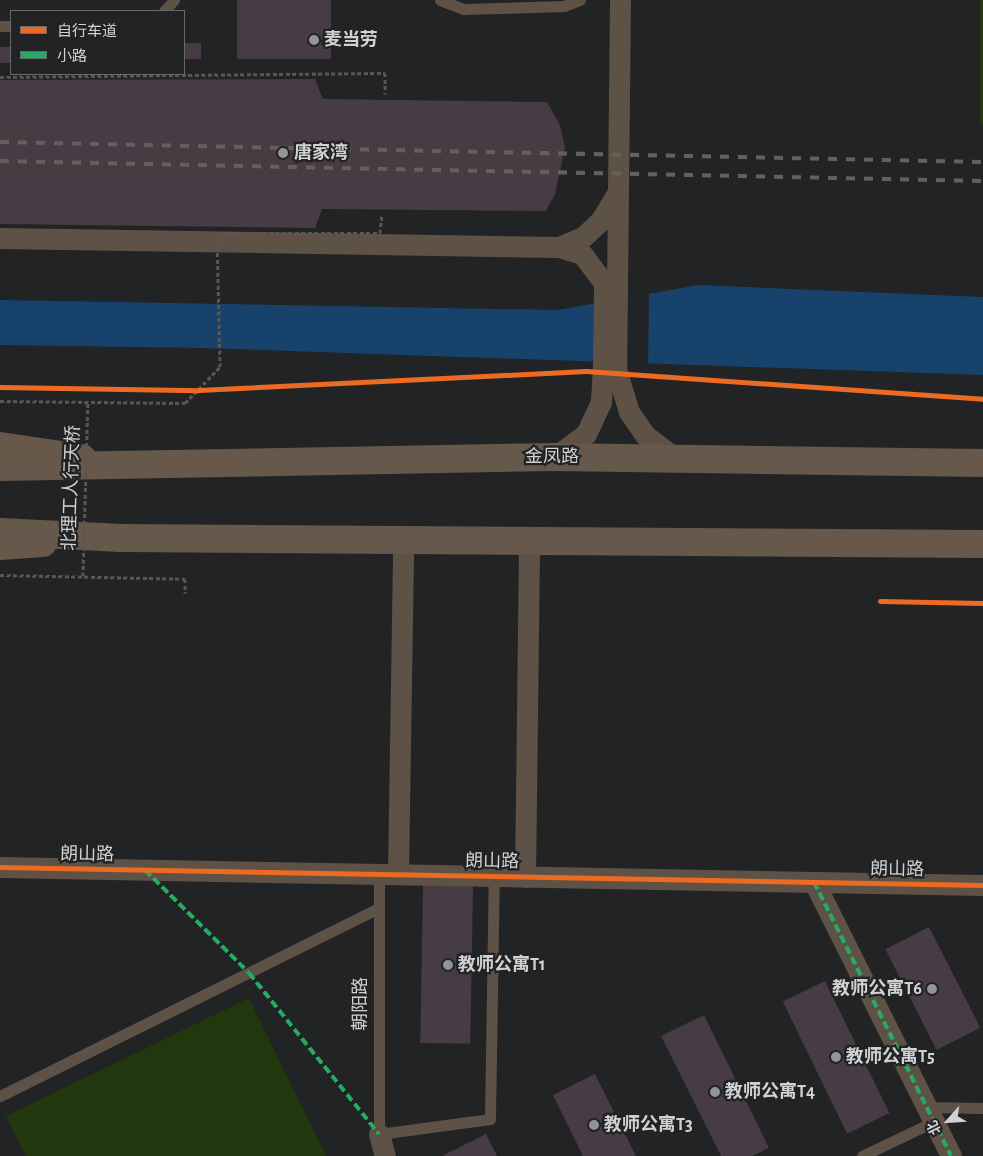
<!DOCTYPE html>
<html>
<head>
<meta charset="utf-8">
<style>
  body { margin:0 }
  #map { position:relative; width:983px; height:1156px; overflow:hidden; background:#222324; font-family:"Alegreya Sans","Noto Sans SC",sans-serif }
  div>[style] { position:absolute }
  .green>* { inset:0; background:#21380e; transform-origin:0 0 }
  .water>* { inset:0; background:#16426b }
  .pier>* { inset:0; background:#222324 }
  .building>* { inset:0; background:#473b44; transform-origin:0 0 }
  .path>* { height:3px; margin-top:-1.5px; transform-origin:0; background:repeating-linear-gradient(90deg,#5d554e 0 4px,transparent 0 6.5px) }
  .service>* { height:11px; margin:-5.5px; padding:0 5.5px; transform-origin:5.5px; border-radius:5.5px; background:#5e5146 }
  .minor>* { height:21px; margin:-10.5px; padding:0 10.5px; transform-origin:10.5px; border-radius:10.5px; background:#5e5146 }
  .primary>* { height:28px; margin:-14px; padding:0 14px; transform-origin:14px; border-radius:14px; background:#685849 }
  .trunk>* { height:28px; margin:-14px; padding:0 14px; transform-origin:14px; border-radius:14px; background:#66584a }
  .rail>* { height:4px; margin-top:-2px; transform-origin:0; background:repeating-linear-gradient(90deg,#675f5a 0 9px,transparent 0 18px) }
  .path-bridge>* { height:3px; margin-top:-1.5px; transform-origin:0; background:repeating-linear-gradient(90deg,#5d554e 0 4px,transparent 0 6.5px) }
  .quiet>* { height:4px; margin-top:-2px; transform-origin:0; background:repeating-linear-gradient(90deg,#26ab63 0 8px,transparent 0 12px) }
  .cycleway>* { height:5px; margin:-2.5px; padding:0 2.5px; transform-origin:2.5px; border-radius:2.5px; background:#ed6a23 }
  .dots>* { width:14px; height:14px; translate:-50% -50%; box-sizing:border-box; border:2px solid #212325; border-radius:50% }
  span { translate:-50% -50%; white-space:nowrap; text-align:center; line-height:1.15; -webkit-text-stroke:4.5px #212325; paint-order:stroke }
  .poi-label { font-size:18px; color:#d0d1d3; font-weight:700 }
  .left { translate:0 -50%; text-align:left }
  .right { translate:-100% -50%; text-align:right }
  .street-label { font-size:18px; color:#d0d1d3 }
  .legend { position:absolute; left:10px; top:10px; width:175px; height:65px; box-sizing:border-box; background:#212325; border:1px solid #67696b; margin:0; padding:6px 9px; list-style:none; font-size:15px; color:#d0d1d3 }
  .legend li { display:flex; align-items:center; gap:10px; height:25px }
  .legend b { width:25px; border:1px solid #67696b }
  .north { position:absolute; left:923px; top:1096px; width:50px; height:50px; -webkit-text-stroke:4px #212325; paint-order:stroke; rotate:244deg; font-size:14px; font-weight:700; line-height:20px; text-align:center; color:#d0d1d3 }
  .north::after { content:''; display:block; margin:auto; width:18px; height:22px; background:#d0d1d3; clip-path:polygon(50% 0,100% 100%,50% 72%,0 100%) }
</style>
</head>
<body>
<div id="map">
  <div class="green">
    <i style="left:980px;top:0;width:3px;height:126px"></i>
    <i style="clip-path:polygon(249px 998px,326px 1156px,26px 1156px,6px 1116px)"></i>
  </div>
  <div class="water">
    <i style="clip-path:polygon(698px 285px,983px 297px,983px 375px,202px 348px,0 345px,0 300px,558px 310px)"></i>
  </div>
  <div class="pier">
    <i style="clip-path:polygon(649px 291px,648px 366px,594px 364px,595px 301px)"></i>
  </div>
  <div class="building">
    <i style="left:237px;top:0;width:94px;height:59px"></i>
    <i style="left:201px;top:43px;width:16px;height:17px;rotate:90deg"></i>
    <i style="left:11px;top:47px;width:16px;height:11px;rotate:90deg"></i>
    <i style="clip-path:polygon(315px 79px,323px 99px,547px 102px,560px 125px,565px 148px,555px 194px,546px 211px,322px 209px,315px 228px,0 224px,0 80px)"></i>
    <i style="left:423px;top:885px;width:50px;height:158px;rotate:1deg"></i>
    <i style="left:929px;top:927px;width:113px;height:49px;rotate:63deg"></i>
    <i style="left:825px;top:981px;width:147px;height:47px;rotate:64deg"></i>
    <i style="clip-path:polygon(704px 1015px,769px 1148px,752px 1156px,721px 1156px,661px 1036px)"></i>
    <i style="clip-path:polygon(595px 1074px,636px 1156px,583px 1156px,553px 1095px)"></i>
    <i style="clip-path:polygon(486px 1134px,497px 1156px,444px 1156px,444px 1155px)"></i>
  </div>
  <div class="path">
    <i style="left:0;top:77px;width:385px;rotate:-0.6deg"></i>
    <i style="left:385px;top:73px;width:21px;rotate:90deg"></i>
    <i style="left:0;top:401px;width:185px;rotate:0.6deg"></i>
    <i style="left:0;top:575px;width:185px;rotate:1.2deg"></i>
    <i style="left:185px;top:579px;width:14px;rotate:90deg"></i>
  </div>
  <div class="service">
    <i style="left:440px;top:0;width:26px;rotate:21deg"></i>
    <i style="left:464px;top:9px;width:100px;rotate:-1.7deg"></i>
    <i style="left:564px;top:6px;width:17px;rotate:-21deg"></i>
    <i style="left:164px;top:11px;width:15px;rotate:-48deg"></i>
    <i style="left:0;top:26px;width:11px"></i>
    <i style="left:379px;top:874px;width:260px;rotate:90deg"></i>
    <i style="left:379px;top:1134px;width:112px;rotate:-7.7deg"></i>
    <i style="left:490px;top:1119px;width:243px;rotate:-89.1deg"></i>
    <i style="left:0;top:1096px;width:423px;rotate:-26.4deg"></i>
    <i style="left:926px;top:1107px;width:57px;rotate:1deg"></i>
    <i style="left:862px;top:1156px;width:79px;rotate:-25.6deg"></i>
  </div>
  <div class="minor">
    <i style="left:620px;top:0;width:369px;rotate:90.6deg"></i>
    <i style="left:616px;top:369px;width:45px;rotate:73.2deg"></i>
    <i style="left:629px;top:412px;width:29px;rotate:55deg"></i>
    <i style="left:646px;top:436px;width:36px;rotate:37deg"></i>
    <i style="left:0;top:238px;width:559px;rotate:0.92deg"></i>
    <i style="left:559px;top:247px;width:26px;rotate:-23deg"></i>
    <i style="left:583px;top:237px;width:25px;rotate:-43deg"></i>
    <i style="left:601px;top:220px;width:31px;rotate:-59deg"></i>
    <i style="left:555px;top:457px;width:39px;rotate:-37deg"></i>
    <i style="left:586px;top:434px;width:35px;rotate:-65deg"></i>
    <i style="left:601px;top:402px;width:33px;rotate:-87deg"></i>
    <i style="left:603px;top:369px;width:86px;rotate:-89.3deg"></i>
    <i style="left:604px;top:283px;width:36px;rotate:-127deg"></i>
    <i style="left:582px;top:254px;width:24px;rotate:-163deg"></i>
    <i style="left:0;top:867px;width:983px;rotate:1.05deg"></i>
    <i style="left:398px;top:874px;width:334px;rotate:-89.1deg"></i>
    <i style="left:525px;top:877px;width:336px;rotate:-89.3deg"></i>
    <i style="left:814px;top:882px;width:306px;rotate:63.4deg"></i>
    <i style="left:379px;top:1134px;width:23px;rotate:75deg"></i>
  </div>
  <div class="primary">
    <i style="left:0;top:446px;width:83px;rotate:8.3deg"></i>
    <i style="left:0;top:546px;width:43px;rotate:-4deg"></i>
  </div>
  <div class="trunk">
    <i style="left:0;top:467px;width:555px;rotate:-1.03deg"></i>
    <i style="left:555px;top:457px;width:428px;rotate:0.8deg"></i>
    <i style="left:0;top:532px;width:121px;rotate:2.8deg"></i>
    <i style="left:121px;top:538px;width:862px;rotate:0.4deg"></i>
  </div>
  <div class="rail">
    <i style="left:0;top:142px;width:983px;rotate:1.17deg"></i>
    <i style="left:0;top:161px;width:983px;rotate:1.17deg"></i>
  </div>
  <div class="path-bridge">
    <i style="left:185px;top:403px;width:50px;rotate:-45.8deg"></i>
    <i style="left:220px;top:367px;width:134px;rotate:-91.3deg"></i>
    <i style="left:217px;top:233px;width:163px"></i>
    <i style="left:380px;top:233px;width:18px;rotate:-84deg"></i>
    <i style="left:83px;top:576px;width:175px;rotate:-88.4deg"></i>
  </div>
  <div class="quiet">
    <i style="left:145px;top:870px;width:146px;rotate:44.7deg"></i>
    <i style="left:249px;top:973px;width:207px;rotate:51.1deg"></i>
    <i style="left:814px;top:882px;width:306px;rotate:63.4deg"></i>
  </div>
  <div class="cycleway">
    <i style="left:0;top:387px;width:199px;rotate:0.9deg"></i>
    <i style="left:199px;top:390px;width:387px;rotate:-2.8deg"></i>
    <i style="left:586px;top:371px;width:398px;rotate:4deg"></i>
    <i style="left:880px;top:601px;width:103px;rotate:1.1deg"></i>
    <i style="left:0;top:867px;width:983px;rotate:1.05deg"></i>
  </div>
  <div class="dots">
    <i style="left:314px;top:40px;background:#939496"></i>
    <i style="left:283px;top:153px;background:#939496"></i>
    <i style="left:448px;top:965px;background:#939496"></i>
    <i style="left:932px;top:989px;background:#939496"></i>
    <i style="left:836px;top:1057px;background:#939496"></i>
    <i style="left:715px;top:1092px;background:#939496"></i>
    <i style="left:594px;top:1125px;background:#939496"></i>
  </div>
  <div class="poi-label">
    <span class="left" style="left:324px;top:40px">麦当劳</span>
    <span class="left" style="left:294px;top:153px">唐家湾</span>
    <span class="left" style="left:458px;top:965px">教师公寓T1</span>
    <span class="right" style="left:922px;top:989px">教师公寓T6</span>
    <span class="left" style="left:846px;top:1057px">教师公寓T5</span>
    <span class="left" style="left:725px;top:1092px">教师公寓T4</span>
    <span class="left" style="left:604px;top:1125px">教师公寓T3</span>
  </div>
  <div class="street-label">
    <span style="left:552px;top:457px">金凤路</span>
    <span style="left:72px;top:488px;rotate:-88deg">北理工人行天桥</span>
    <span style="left:87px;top:855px;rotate:1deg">朗山路</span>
    <span style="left:492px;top:862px;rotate:1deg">朗山路</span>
    <span style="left:897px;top:870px;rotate:1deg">朗山路</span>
    <span style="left:361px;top:1004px;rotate:-90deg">朝阳路</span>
  </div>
  <ul class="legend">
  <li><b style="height:6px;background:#ed6a23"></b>自行车道</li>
  <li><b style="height:6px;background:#26ab63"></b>小路</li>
  </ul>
  <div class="north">北</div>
</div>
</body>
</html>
